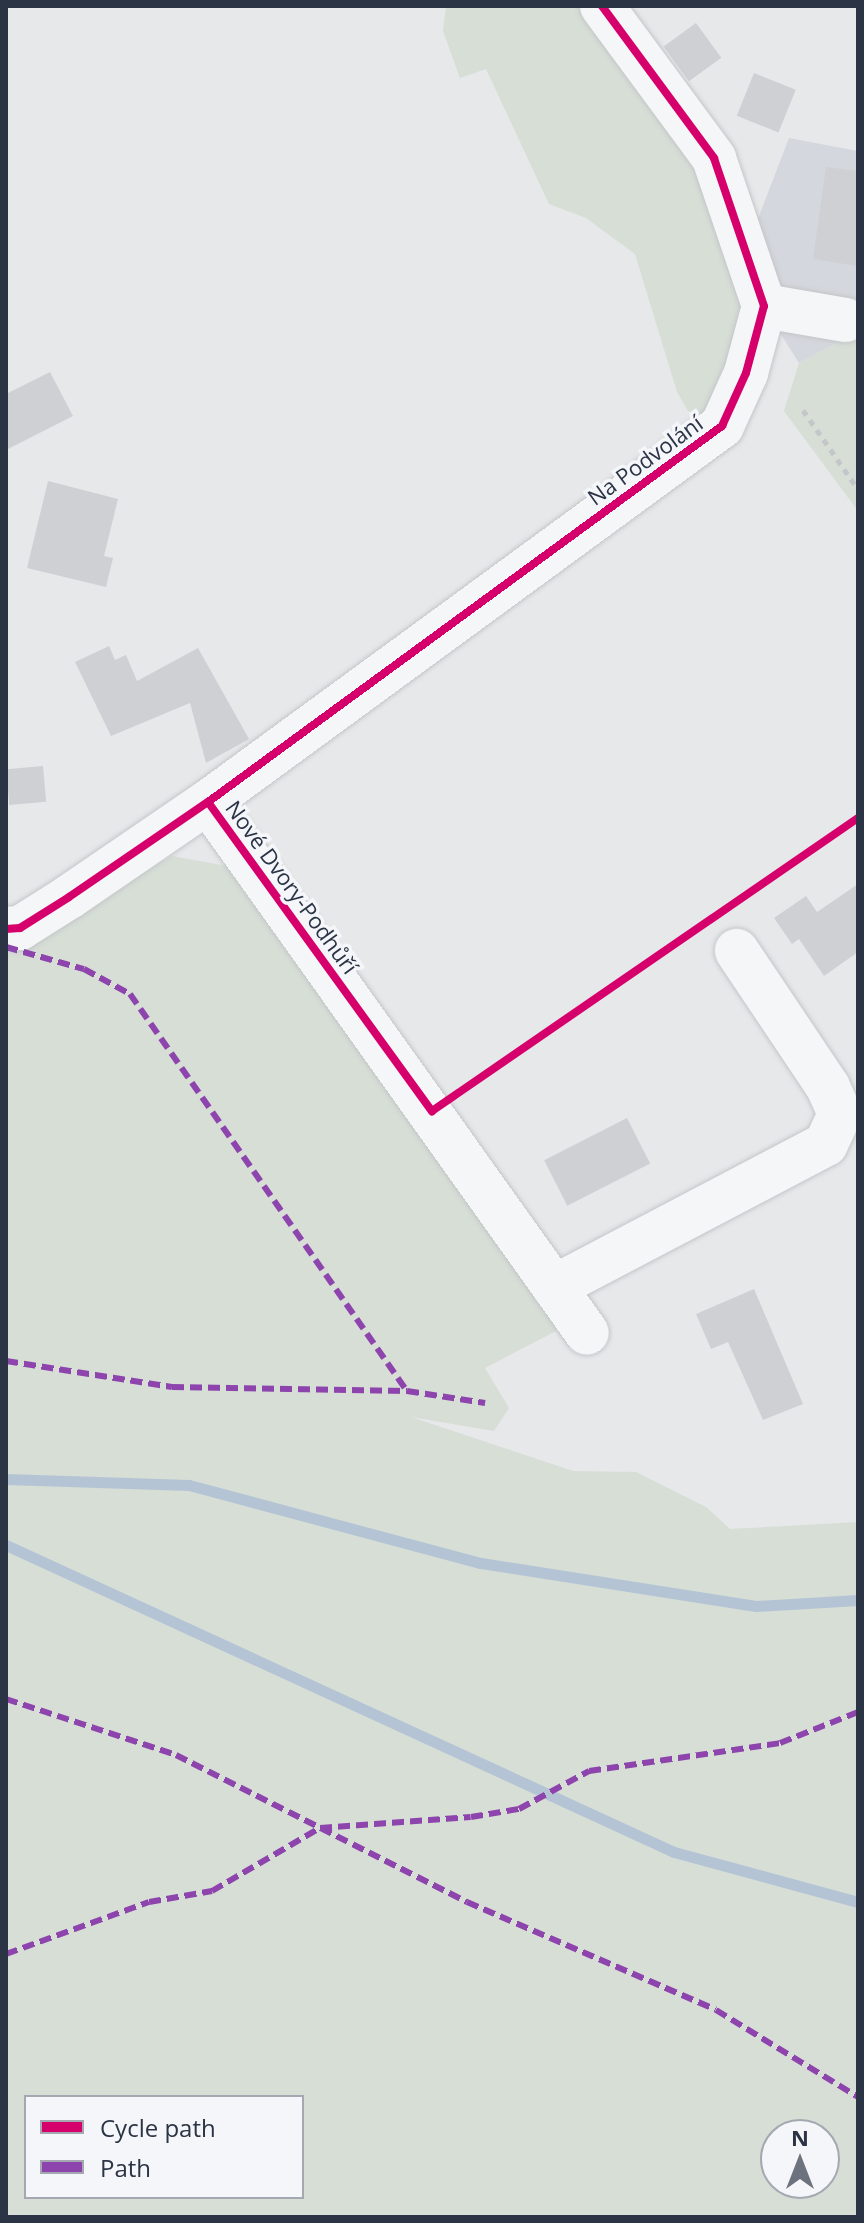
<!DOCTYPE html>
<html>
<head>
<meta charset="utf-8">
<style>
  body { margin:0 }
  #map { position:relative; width:864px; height:2223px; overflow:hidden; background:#e6e8ea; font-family:"Open Sans",sans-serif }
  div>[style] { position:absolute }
  .built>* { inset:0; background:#d4d7dd }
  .green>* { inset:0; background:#d6ded6 }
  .stream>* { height:11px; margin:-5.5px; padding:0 5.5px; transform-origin:5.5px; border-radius:5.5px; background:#b4c4d5 }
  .building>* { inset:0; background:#ced0d3; transform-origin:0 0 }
  .path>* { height:5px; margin-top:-2.5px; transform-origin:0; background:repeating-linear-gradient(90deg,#c5c6ca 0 6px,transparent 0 12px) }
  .roads { filter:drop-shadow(0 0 2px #c4c6c8) drop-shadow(0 0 2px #c4c6c8) }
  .minor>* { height:44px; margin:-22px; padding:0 22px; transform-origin:22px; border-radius:22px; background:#f5f6f7 }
  .quiet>* { height:6px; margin-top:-3px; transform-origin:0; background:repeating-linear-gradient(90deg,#8e44ad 0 12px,transparent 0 18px) }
  .cycleway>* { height:8px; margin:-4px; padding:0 4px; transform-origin:4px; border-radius:4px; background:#d6006c }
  span { translate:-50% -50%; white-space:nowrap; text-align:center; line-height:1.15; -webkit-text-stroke:7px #f4f6f9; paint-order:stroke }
  .street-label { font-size:22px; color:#2b3445 }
  .frame { position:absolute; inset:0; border:8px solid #2b3445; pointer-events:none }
  .legend { position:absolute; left:24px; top:2095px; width:280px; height:104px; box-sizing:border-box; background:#f4f6f9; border:2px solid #a4a8b1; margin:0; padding:10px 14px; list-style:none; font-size:24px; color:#2b3445 }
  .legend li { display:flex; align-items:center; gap:16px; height:40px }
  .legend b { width:40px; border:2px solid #a4a8b1 }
  .north { position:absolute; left:760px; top:2119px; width:80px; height:80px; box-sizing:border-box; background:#f4f6f9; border:2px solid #a4a8b1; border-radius:50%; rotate:0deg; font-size:22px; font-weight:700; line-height:32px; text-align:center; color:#2b3445 }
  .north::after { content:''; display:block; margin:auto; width:28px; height:36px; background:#6c737f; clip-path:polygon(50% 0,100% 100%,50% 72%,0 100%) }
</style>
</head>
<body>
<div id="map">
  <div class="built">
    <i style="clip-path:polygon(789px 138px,858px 151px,858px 332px,799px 363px,772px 320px,751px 237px)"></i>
  </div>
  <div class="green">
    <i style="clip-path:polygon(446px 6px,585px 6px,691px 143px,754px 292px,710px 413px,699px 416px,688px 411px,677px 392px,635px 254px,586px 218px,549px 204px,486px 69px,460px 78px,443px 31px)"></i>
    <i style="clip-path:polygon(858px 332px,858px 511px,784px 411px,799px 363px)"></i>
    <i style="clip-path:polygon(evenodd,172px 856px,243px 869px,573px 1322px,485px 1368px,509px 1408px,494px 1431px,411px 1417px,573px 1471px,636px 1472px,706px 1507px,730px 1529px,858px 1522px,858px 2217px,6px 2217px,6px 956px,172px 856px,26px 2097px,302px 2097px,302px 2197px,26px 2197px,26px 2097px,172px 856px,776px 2135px,824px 2135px,824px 2183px,776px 2183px,776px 2135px)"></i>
  </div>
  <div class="stream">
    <i style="left:6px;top:1479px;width:183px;rotate:1.9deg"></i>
    <i style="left:189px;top:1485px;width:302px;rotate:15deg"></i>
    <i style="left:481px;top:1563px;width:278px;rotate:8.9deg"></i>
    <i style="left:756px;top:1606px;width:102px;rotate:-3.4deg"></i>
    <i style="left:6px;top:1545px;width:735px;rotate:24.68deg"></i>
    <i style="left:674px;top:1852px;width:191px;rotate:15.2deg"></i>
  </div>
  <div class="building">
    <i style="left:696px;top:23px;width:43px;height:40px;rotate:54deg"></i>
    <i style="left:754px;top:73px;width:45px;height:46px;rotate:22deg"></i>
    <i style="clip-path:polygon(826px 167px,858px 171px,858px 266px,813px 259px)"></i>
    <i style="clip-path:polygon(50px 372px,73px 416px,6px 450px,6px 394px)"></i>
    <i style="clip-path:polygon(48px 481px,118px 499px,104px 556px,113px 558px,106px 587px,27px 568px)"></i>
    <i style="clip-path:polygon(109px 646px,115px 660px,126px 655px,137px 681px,198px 648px,249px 739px,206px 763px,190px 703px,111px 736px,75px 662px)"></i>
    <i style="left:43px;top:766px;width:36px;height:37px;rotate:85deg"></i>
    <i style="clip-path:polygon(858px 884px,858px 952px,824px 976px,799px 939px,792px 944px,774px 918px,806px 896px,817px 912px)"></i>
    <i style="left:627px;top:1118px;width:51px;height:93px;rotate:63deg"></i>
    <i style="clip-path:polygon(754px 1289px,803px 1404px,763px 1420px,728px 1342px,711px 1349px,696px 1314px)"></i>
  </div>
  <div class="path">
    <i style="left:803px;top:410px;width:96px;rotate:55.2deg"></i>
  </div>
  <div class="roads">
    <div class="minor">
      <i style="left:764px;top:306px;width:83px;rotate:9.7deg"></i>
      <i style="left:208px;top:802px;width:637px;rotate:-36.19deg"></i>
      <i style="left:722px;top:426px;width:58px;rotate:-65.6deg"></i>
      <i style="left:746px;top:373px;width:69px;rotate:-75deg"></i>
      <i style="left:764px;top:306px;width:156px;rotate:-108.7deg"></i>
      <i style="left:714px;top:158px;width:189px;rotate:-126.4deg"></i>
      <i style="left:6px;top:929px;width:14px;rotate:-4deg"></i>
      <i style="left:20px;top:928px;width:58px;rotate:-32.3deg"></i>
      <i style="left:69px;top:897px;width:168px;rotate:-34.4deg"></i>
      <i style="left:208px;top:802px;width:652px;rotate:54.48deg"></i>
      <i style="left:554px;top:1287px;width:307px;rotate:-27.7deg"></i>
      <i style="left:826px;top:1144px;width:33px;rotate:-65deg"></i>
      <i style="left:840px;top:1114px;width:30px;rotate:-114deg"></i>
      <i style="left:828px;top:1087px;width:164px;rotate:-123.8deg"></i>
    </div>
  </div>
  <div class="quiet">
    <i style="left:6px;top:947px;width:81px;rotate:15.8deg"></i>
    <i style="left:84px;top:969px;width:52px;rotate:28.5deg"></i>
    <i style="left:130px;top:994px;width:484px;rotate:55.1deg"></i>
    <i style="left:6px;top:1361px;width:168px;rotate:8.9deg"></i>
    <i style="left:172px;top:1387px;width:235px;rotate:1deg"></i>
    <i style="left:407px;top:1391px;width:79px;rotate:8.7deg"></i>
    <i style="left:6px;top:1699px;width:179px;rotate:18.2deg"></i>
    <i style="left:176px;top:1755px;width:326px;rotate:26.8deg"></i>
    <i style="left:467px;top:1902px;width:271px;rotate:23.4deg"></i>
    <i style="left:716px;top:2010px;width:167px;rotate:31.5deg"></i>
    <i style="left:6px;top:1954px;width:152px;rotate:-20deg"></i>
    <i style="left:149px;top:1902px;width:64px;rotate:-9.9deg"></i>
    <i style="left:212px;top:1891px;width:125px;rotate:-30.3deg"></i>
    <i style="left:320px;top:1828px;width:151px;rotate:-4.2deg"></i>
    <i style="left:471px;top:1817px;width:49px;rotate:-9.5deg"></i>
    <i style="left:519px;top:1809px;width:80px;rotate:-28.5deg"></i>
    <i style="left:589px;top:1771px;width:193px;rotate:-8.3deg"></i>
    <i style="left:780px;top:1743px;width:84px;rotate:-21.7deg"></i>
  </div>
  <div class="cycleway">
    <i style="left:208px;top:802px;width:637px;rotate:-36.19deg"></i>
    <i style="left:722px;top:426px;width:58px;rotate:-65.6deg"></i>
    <i style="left:746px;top:373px;width:69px;rotate:-75deg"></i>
    <i style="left:764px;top:306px;width:156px;rotate:-108.7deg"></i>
    <i style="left:714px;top:158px;width:189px;rotate:-126.4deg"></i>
    <i style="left:6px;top:929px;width:14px;rotate:-4deg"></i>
    <i style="left:20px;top:928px;width:58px;rotate:-32.3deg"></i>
    <i style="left:69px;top:897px;width:168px;rotate:-34.4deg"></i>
    <i style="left:208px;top:802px;width:382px;rotate:54.1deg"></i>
    <i style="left:432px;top:1111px;width:517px;rotate:-34.52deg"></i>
  </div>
  <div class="street-label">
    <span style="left:645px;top:460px;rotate:-36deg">Na Podvolání</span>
    <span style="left:292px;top:887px;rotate:54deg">Nové Dvory-Podhůří</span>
  </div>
  <div class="frame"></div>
  <ul class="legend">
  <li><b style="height:10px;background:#d6006c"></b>Cycle path</li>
  <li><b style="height:10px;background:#8e44ad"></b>Path</li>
  </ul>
  <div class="north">N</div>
</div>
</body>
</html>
